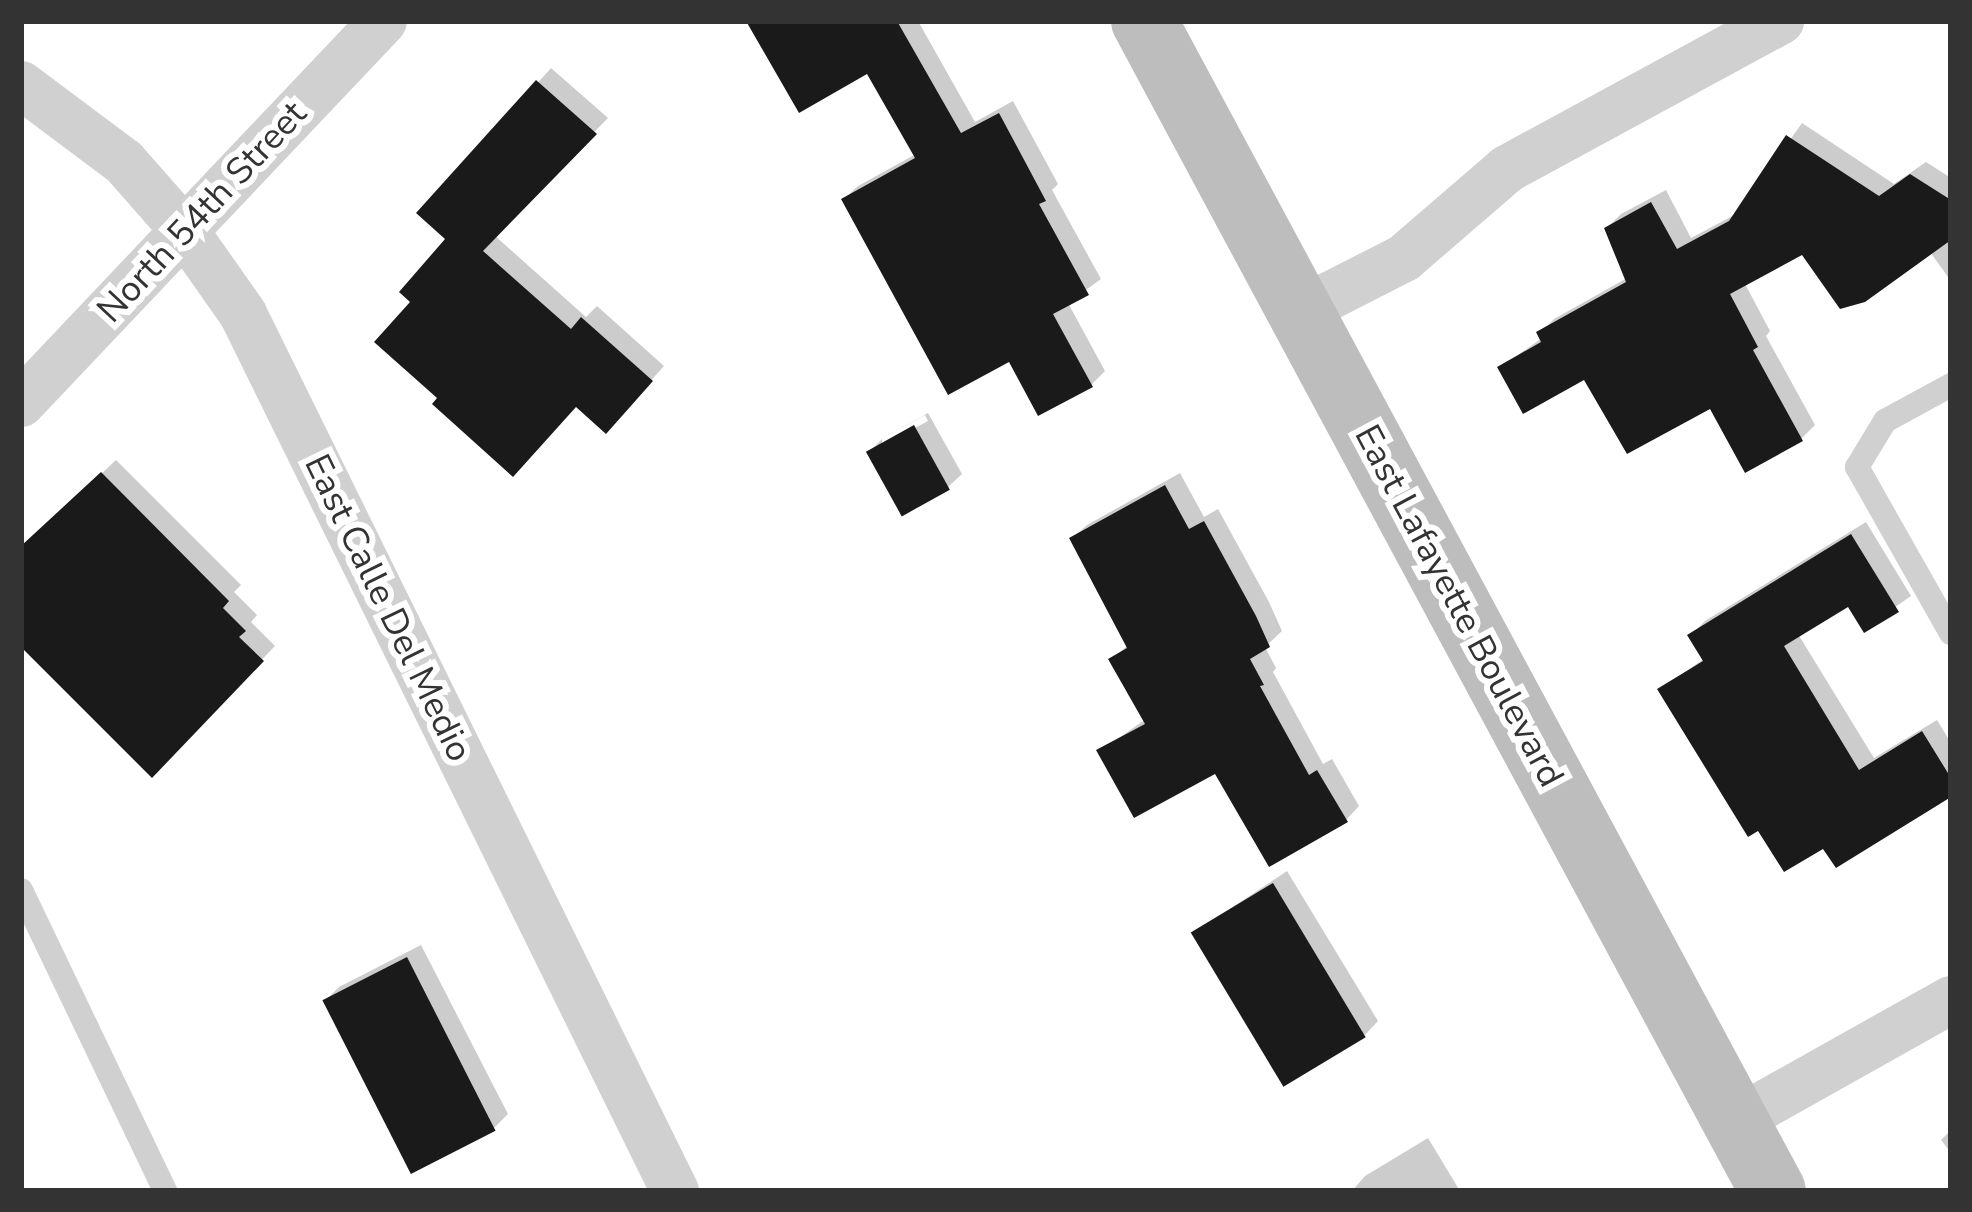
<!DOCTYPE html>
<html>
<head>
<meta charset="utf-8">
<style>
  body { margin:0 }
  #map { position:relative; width:1972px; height:1212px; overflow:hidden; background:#fff; font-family:"Nunito Sans",sans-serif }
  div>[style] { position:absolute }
  .shadow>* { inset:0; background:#0003 }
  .building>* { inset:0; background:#1a1a1a; transform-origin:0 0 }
  .lane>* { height:24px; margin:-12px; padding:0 12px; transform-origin:12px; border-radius:12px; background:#d0d0d0 }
  .street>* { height:48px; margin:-24px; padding:0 24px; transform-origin:24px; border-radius:24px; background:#d0d0d0 }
  .secondary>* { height:66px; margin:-33px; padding:0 33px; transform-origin:33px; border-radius:33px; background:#bdbdbd }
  span { translate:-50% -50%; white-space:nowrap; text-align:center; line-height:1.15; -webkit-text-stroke:12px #fff; paint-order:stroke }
  .street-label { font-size:36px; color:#333 }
  .frame { position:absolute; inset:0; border:24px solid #333; pointer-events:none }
</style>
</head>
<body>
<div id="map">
  <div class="shadow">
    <i style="clip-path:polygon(749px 21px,918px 21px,975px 122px,1013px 101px,1058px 184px,1052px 190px,1101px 279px,1068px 303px,1105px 371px,1091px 385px,1010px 358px,844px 199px,858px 186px,916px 154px,868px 70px)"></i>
    <i style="clip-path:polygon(551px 68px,608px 118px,494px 235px,586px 317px,597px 306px,664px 366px,619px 416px,576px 403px,441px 397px,414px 302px,449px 239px,421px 213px)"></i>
    <i style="clip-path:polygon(1802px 123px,1894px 184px,1926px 162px,1951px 178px,1951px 281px,1930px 252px,1803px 251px,1744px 282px,1770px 331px,1766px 336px,1815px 425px,1801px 439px,1711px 405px,1586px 376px,1501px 367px,1542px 338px,1540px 333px,1554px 319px,1627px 278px,1607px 228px,1621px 214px,1666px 190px,1691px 238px,1738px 213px)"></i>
    <i style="clip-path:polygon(928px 413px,962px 474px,948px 487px,870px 451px,882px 439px,882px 446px,928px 421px,925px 415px,883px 438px)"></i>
    <i style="clip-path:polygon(116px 460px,241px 585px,234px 592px,257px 615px,251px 622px,275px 646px,152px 774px,21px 643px,21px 559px,46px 526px)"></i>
    <i style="clip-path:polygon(1180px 473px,1204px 517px,1218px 509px,1269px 602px,1282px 631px,1265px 647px,1276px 668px,1273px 672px,1323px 764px,1332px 759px,1359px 806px,1346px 820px,1216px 770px,1100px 751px,1146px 719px,1112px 659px,1129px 644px,1073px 538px,1087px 525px)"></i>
    <i style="clip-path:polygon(1866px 522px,1911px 596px,1865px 628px,1849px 603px,1798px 634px,1874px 758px,1937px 720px,1951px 743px,1951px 793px,1824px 845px,1660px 690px,1705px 658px,1691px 635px,1705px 621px)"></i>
    <i style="clip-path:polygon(1287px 871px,1378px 1021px,1365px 1035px,1195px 932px)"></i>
    <i style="clip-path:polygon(421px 945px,508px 1114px,494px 1128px,325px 1001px,339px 987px)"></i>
    <i style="clip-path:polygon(1951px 1130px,1951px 1153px,1941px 1140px)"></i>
    <i style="clip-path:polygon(1428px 1138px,1460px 1191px,1352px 1191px,1365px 1176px)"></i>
  </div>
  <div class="building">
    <i style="clip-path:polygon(746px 21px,897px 21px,961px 133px,999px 113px,1046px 201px,1039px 204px,1089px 295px,1053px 314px,1093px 387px,1038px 416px,1009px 362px,948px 395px,841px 199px,915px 158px,867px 74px,799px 113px)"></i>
    <i style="clip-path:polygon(536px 80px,597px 134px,483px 251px,571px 329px,581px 317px,653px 381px,606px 434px,576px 407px,513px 477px,432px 404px,437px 398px,374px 342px,410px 302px,399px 292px,445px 239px,416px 213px)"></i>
    <i style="clip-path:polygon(1786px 135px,1879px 196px,1910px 174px,1951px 200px,1951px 240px,1865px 302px,1840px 309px,1802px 255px,1730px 294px,1758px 347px,1753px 350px,1803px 441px,1745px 473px,1710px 409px,1627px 454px,1584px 380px,1523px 414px,1497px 367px,1541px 342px,1536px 332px,1626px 282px,1604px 228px,1651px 202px,1677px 249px,1729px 221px)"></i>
    <i style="left:914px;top:425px;width:74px;height:55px;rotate:61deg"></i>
    <i style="clip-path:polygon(101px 472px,229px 601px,223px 608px,246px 631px,239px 637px,264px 661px,152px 778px,21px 647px,21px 546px)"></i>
    <i style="clip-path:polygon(1165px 485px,1189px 529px,1204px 521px,1256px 616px,1270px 647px,1250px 659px,1264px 685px,1260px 686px,1309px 775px,1317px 770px,1348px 822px,1269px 867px,1215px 774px,1134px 818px,1096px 750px,1145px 724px,1108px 659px,1127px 648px,1069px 538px)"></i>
    <i style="clip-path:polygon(1851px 534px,1899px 612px,1864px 633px,1848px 607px,1784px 646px,1859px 770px,1922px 731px,1951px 778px,1951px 797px,1836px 868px,1823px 849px,1784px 872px,1758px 831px,1748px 837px,1657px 689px,1703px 661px,1687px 635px)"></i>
    <i style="left:1273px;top:883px;width:180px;height:96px;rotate:59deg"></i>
    <i style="left:407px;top:957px;width:195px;height:95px;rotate:63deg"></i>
  </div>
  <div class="lane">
    <i style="left:1951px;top:385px;width:75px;rotate:151.4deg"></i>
    <i style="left:1885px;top:421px;width:54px;rotate:121.3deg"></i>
    <i style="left:1857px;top:467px;width:191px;rotate:60.5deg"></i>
    <i style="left:21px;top:890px;width:334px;rotate:64.4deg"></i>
  </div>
  <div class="street">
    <i style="left:21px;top:85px;width:129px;rotate:36.8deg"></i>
    <i style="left:124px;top:162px;width:91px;rotate:48.6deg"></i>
    <i style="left:184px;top:230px;width:103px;rotate:54.9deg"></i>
    <i style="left:243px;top:314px;width:978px;rotate:63.78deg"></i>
    <i style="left:1300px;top:311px;width:117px;rotate:-27deg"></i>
    <i style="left:1404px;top:258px;width:136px;rotate:-40.8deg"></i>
    <i style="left:1507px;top:169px;width:311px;rotate:-28.5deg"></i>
    <i style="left:21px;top:403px;width:526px;rotate:-46.54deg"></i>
    <i style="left:1737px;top:1120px;width:245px;rotate:-29.3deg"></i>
  </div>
  <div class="secondary">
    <i style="left:1144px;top:21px;width:1328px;rotate:61.74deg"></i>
  </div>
  <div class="street-label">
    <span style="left:202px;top:212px;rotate:-47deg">North 54th Street</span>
    <span style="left:1459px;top:606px;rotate:62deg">East Lafayette Boulevard</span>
    <span style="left:388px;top:608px;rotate:64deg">East Calle Del Medio</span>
  </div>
  <div class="frame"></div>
</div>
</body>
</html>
